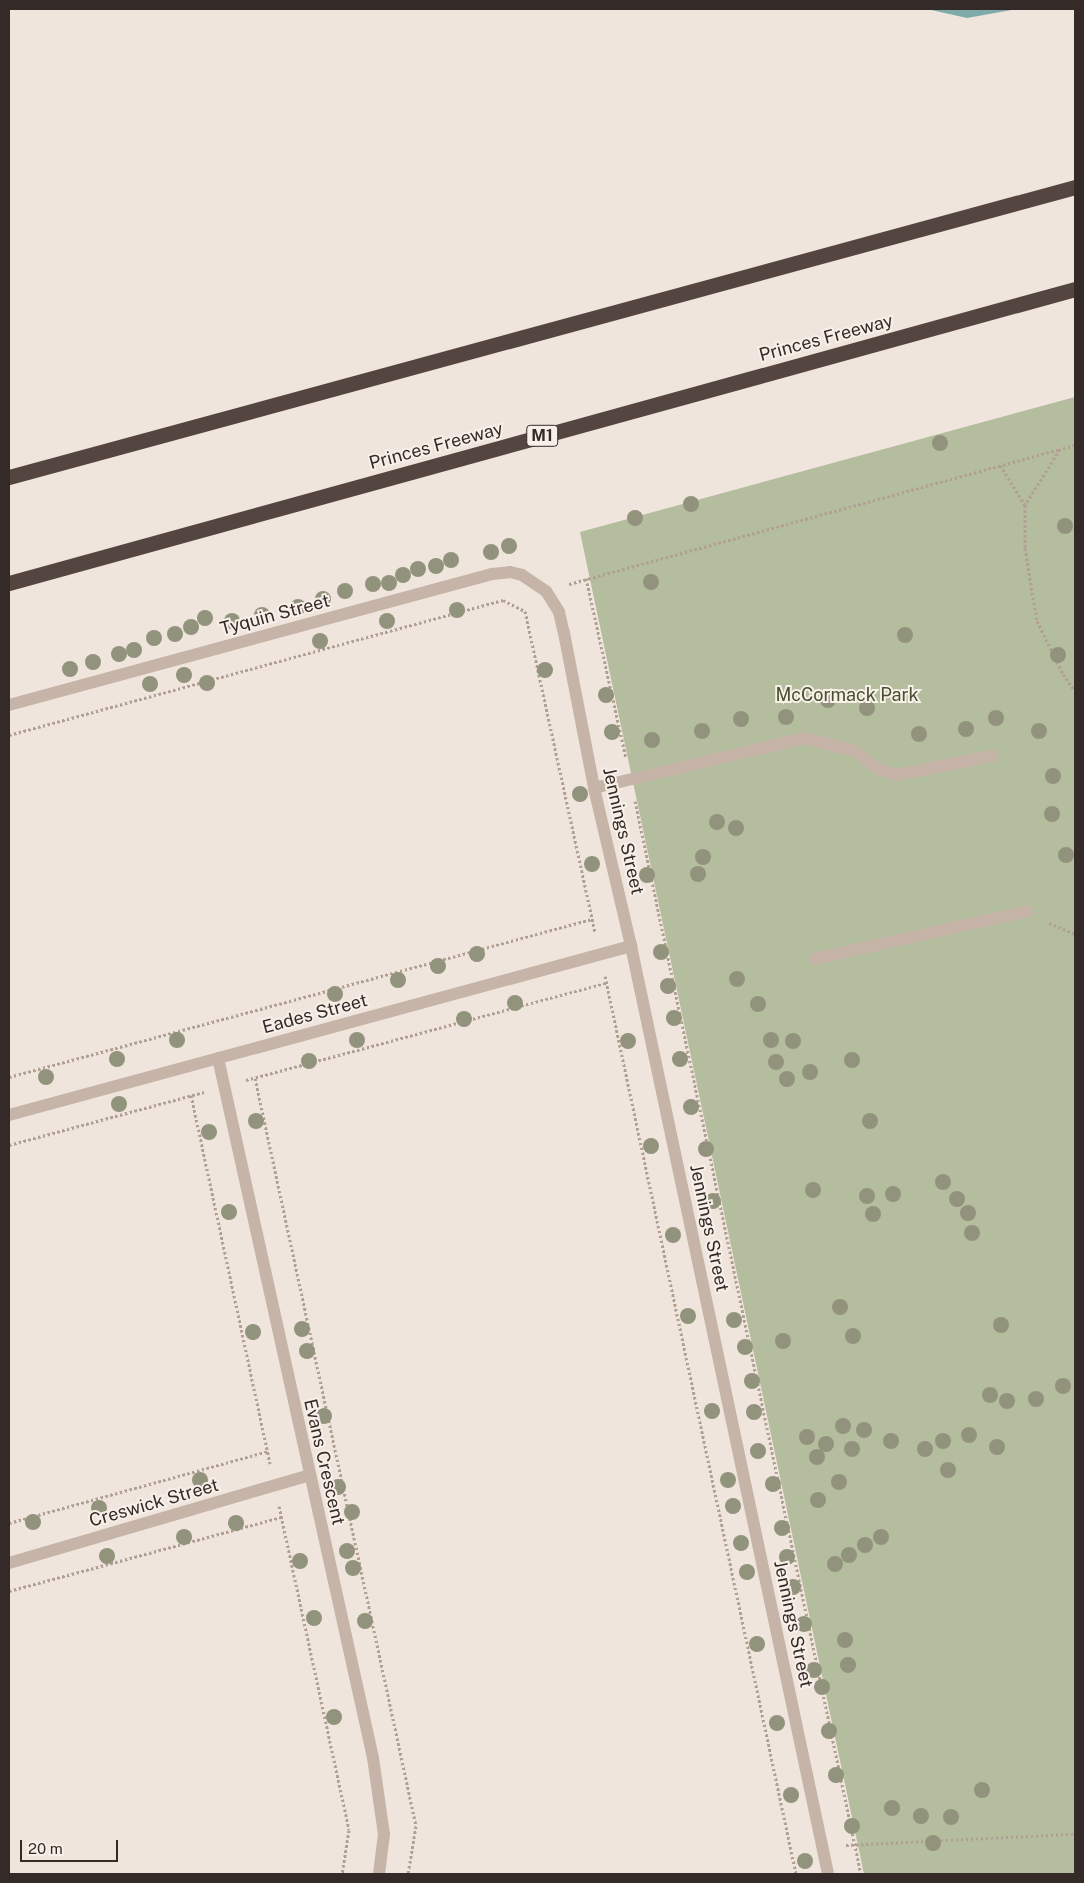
<!DOCTYPE html>
<html>
<head>
<meta charset="utf-8">
<style>
  body { margin:0 }
  #map { position:relative; width:1084px; height:1883px; overflow:hidden; background:#efe5dc; font-family:"Public Sans",sans-serif }
  div>[style] { position:absolute }
  .green>* { inset:0; background:#b4bd9d }
  .water>* { inset:0; background:#7eaaa9 }
  .path>* { height:3px; margin-top:-1.5px; transform-origin:0; background:repeating-linear-gradient(90deg,#b29f93 0 2.5px,transparent 0 5px) }
  .minor>* { height:12px; margin:-6px; padding:0 6px; transform-origin:6px; border-radius:6px; background:#c6b4a9 }
  .highway>* { height:15px; margin:-7.5px; padding:0 7.5px; transform-origin:7.5px; border-radius:7.5px; background:#544540 }
  .trees>* { width:16px; height:16px; margin:-8px; border-radius:50%; background:#92937c }
  span { translate:-50% -50%; white-space:nowrap; text-align:center; line-height:1.15; -webkit-text-stroke:4px #f7efe8; paint-order:stroke }
  .shield-label span { padding:1px 4px; background:#f7efe8; border:1px solid; border-radius:4px; -webkit-text-stroke-width:0 }
  .shield-label { font-size:16px; color:#342b28; font-weight:700 }
  .street-label { font-size:18px; color:#342b28 }
  .park-label { font-size:18px; color:#46502e }
  .frame { position:absolute; inset:0; border:10px solid #342b28; pointer-events:none }
  .scale { position:absolute; left:20px; top:1840px; width:98px; height:22px; box-sizing:border-box; border:2px solid #342b28; border-top:0; padding-left:6px; font-size:15px; line-height:18px; white-space:nowrap; color:#342b28; -webkit-text-stroke:4px #f7efe8; paint-order:stroke }
</style>
</head>
<body>
<div id="map">
  <div class="green">
    <i style="clip-path:polygon(1075px 397px,1075px 1874px,864px 1874px,580px 532px)"></i>
  </div>
  <div class="water">
    <i style="clip-path:polygon(927px 9px,1017px 9px,967px 18px)"></i>
  </div>
  <div class="path">
    <i style="left:1075px;top:445px;width:16px;rotate:165deg"></i>
    <i style="left:1060px;top:449px;width:66px;rotate:122deg"></i>
    <i style="left:1025px;top:505px;width:43px;rotate:90deg"></i>
    <i style="left:1025px;top:548px;width:74px;rotate:80.7deg"></i>
    <i style="left:1037px;top:621px;width:59px;rotate:63.9deg"></i>
    <i style="left:1063px;top:674px;width:21px;rotate:55deg"></i>
    <i style="left:1000px;top:465px;width:47px;rotate:58deg"></i>
    <i style="left:586px;top:578px;width:184px;rotate:77.5deg"></i>
    <i style="left:569px;top:584px;width:509px;rotate:-15.37deg"></i>
    <i style="left:9px;top:735px;width:512px;rotate:-15.28deg"></i>
    <i style="left:503px;top:600px;width:25px;rotate:27deg"></i>
    <i style="left:525px;top:611px;width:330px;rotate:77.7deg"></i>
    <i style="left:635px;top:801px;width:1097px;rotate:78.11deg"></i>
    <i style="left:1049px;top:923px;width:28px;rotate:23deg"></i>
    <i style="left:605px;top:976px;width:918px;rotate:77.99deg"></i>
    <i style="left:9px;top:1077px;width:604px;rotate:-15.16deg"></i>
    <i style="left:255px;top:1078px;width:765px;rotate:77.85deg"></i>
    <i style="left:416px;top:1826px;width:49px;rotate:99.5deg"></i>
    <i style="left:246px;top:1080px;width:373px;rotate:-15.1deg"></i>
    <i style="left:191px;top:1095px;width:377px;rotate:77.9deg"></i>
    <i style="left:9px;top:1145px;width:202px;rotate:-15.2deg"></i>
    <i style="left:279px;top:1506px;width:331px;rotate:77.8deg"></i>
    <i style="left:349px;top:1830px;width:45px;rotate:99deg"></i>
    <i style="left:9px;top:1523px;width:269px;rotate:-15.5deg"></i>
    <i style="left:9px;top:1591px;width:283px;rotate:-15.2deg"></i>
    <i style="left:846px;top:1845px;width:229px;rotate:-2.8deg"></i>
  </div>
  <div class="minor">
    <i style="left:9px;top:705px;width:500px;rotate:-15.17deg"></i>
    <i style="left:492px;top:574px;width:18px;rotate:-6deg"></i>
    <i style="left:510px;top:572px;width:12px;rotate:14deg"></i>
    <i style="left:522px;top:575px;width:29px;rotate:34deg"></i>
    <i style="left:546px;top:591px;width:25px;rotate:58deg"></i>
    <i style="left:559px;top:612px;width:22px;rotate:77deg"></i>
    <i style="left:564px;top:633px;width:158px;rotate:79deg"></i>
    <i style="left:594px;top:788px;width:162px;rotate:76.8deg"></i>
    <i style="left:631px;top:946px;width:949px;rotate:78.01deg"></i>
    <i style="left:594px;top:788px;width:217px;rotate:-13.3deg"></i>
    <i style="left:805px;top:738px;width:52px;rotate:14.6deg"></i>
    <i style="left:855px;top:751px;width:29px;rotate:38deg"></i>
    <i style="left:878px;top:769px;width:19px;rotate:18deg"></i>
    <i style="left:896px;top:775px;width:98px;rotate:-11.2deg"></i>
    <i style="left:814px;top:959px;width:219px;rotate:-12.6deg"></i>
    <i style="left:218px;top:1058px;width:717px;rotate:77.51deg"></i>
    <i style="left:373px;top:1758px;width:77px;rotate:81.8deg"></i>
    <i style="left:384px;top:1834px;width:40px;rotate:97.1deg"></i>
    <i style="left:9px;top:1115px;width:645px;rotate:-15.2deg"></i>
    <i style="left:9px;top:1563px;width:313px;rotate:-16.3deg"></i>
  </div>
  <div class="highway">
    <i style="left:9px;top:477px;width:1105px;rotate:-15.22deg"></i>
    <i style="left:9px;top:583px;width:1106px;rotate:-15.42deg"></i>
  </div>
  <div class="trees">
    <i style="left:940px;top:443px"></i>
    <i style="left:691px;top:504px"></i>
    <i style="left:635px;top:518px"></i>
    <i style="left:1065px;top:526px"></i>
    <i style="left:509px;top:546px"></i>
    <i style="left:491px;top:552px"></i>
    <i style="left:451px;top:560px"></i>
    <i style="left:436px;top:566px"></i>
    <i style="left:418px;top:569px"></i>
    <i style="left:403px;top:575px"></i>
    <i style="left:651px;top:582px"></i>
    <i style="left:389px;top:583px"></i>
    <i style="left:373px;top:584px"></i>
    <i style="left:345px;top:591px"></i>
    <i style="left:323px;top:599px"></i>
    <i style="left:298px;top:607px"></i>
    <i style="left:457px;top:610px"></i>
    <i style="left:262px;top:615px"></i>
    <i style="left:205px;top:618px"></i>
    <i style="left:232px;top:621px"></i>
    <i style="left:387px;top:621px"></i>
    <i style="left:191px;top:627px"></i>
    <i style="left:175px;top:634px"></i>
    <i style="left:905px;top:635px"></i>
    <i style="left:154px;top:638px"></i>
    <i style="left:320px;top:641px"></i>
    <i style="left:134px;top:650px"></i>
    <i style="left:119px;top:654px"></i>
    <i style="left:1058px;top:655px"></i>
    <i style="left:93px;top:662px"></i>
    <i style="left:70px;top:669px"></i>
    <i style="left:545px;top:670px"></i>
    <i style="left:184px;top:675px"></i>
    <i style="left:207px;top:683px"></i>
    <i style="left:150px;top:684px"></i>
    <i style="left:606px;top:695px"></i>
    <i style="left:828px;top:700px"></i>
    <i style="left:867px;top:708px"></i>
    <i style="left:786px;top:717px"></i>
    <i style="left:996px;top:718px"></i>
    <i style="left:741px;top:719px"></i>
    <i style="left:966px;top:729px"></i>
    <i style="left:702px;top:731px"></i>
    <i style="left:1039px;top:731px"></i>
    <i style="left:612px;top:732px"></i>
    <i style="left:919px;top:734px"></i>
    <i style="left:652px;top:740px"></i>
    <i style="left:1053px;top:776px"></i>
    <i style="left:580px;top:794px"></i>
    <i style="left:1052px;top:814px"></i>
    <i style="left:717px;top:822px"></i>
    <i style="left:736px;top:828px"></i>
    <i style="left:1066px;top:855px"></i>
    <i style="left:703px;top:857px"></i>
    <i style="left:592px;top:864px"></i>
    <i style="left:698px;top:874px"></i>
    <i style="left:647px;top:875px"></i>
    <i style="left:661px;top:952px"></i>
    <i style="left:477px;top:954px"></i>
    <i style="left:438px;top:966px"></i>
    <i style="left:737px;top:979px"></i>
    <i style="left:398px;top:980px"></i>
    <i style="left:668px;top:986px"></i>
    <i style="left:335px;top:994px"></i>
    <i style="left:515px;top:1003px"></i>
    <i style="left:758px;top:1004px"></i>
    <i style="left:674px;top:1018px"></i>
    <i style="left:464px;top:1019px"></i>
    <i style="left:177px;top:1040px"></i>
    <i style="left:357px;top:1040px"></i>
    <i style="left:771px;top:1040px"></i>
    <i style="left:628px;top:1041px"></i>
    <i style="left:793px;top:1041px"></i>
    <i style="left:117px;top:1059px"></i>
    <i style="left:680px;top:1059px"></i>
    <i style="left:852px;top:1060px"></i>
    <i style="left:309px;top:1061px"></i>
    <i style="left:776px;top:1062px"></i>
    <i style="left:810px;top:1072px"></i>
    <i style="left:46px;top:1077px"></i>
    <i style="left:787px;top:1079px"></i>
    <i style="left:119px;top:1104px"></i>
    <i style="left:691px;top:1107px"></i>
    <i style="left:256px;top:1121px"></i>
    <i style="left:870px;top:1121px"></i>
    <i style="left:209px;top:1132px"></i>
    <i style="left:651px;top:1146px"></i>
    <i style="left:706px;top:1149px"></i>
    <i style="left:943px;top:1182px"></i>
    <i style="left:813px;top:1190px"></i>
    <i style="left:893px;top:1194px"></i>
    <i style="left:867px;top:1196px"></i>
    <i style="left:957px;top:1199px"></i>
    <i style="left:713px;top:1201px"></i>
    <i style="left:229px;top:1212px"></i>
    <i style="left:968px;top:1213px"></i>
    <i style="left:873px;top:1214px"></i>
    <i style="left:972px;top:1233px"></i>
    <i style="left:673px;top:1235px"></i>
    <i style="left:840px;top:1307px"></i>
    <i style="left:688px;top:1316px"></i>
    <i style="left:734px;top:1320px"></i>
    <i style="left:1001px;top:1325px"></i>
    <i style="left:302px;top:1329px"></i>
    <i style="left:253px;top:1332px"></i>
    <i style="left:853px;top:1336px"></i>
    <i style="left:783px;top:1341px"></i>
    <i style="left:745px;top:1347px"></i>
    <i style="left:307px;top:1351px"></i>
    <i style="left:752px;top:1381px"></i>
    <i style="left:1063px;top:1386px"></i>
    <i style="left:990px;top:1395px"></i>
    <i style="left:1036px;top:1399px"></i>
    <i style="left:1007px;top:1401px"></i>
    <i style="left:712px;top:1411px"></i>
    <i style="left:754px;top:1412px"></i>
    <i style="left:324px;top:1416px"></i>
    <i style="left:843px;top:1426px"></i>
    <i style="left:864px;top:1430px"></i>
    <i style="left:969px;top:1435px"></i>
    <i style="left:807px;top:1437px"></i>
    <i style="left:891px;top:1441px"></i>
    <i style="left:943px;top:1441px"></i>
    <i style="left:826px;top:1444px"></i>
    <i style="left:997px;top:1447px"></i>
    <i style="left:852px;top:1449px"></i>
    <i style="left:925px;top:1449px"></i>
    <i style="left:758px;top:1451px"></i>
    <i style="left:817px;top:1457px"></i>
    <i style="left:948px;top:1470px"></i>
    <i style="left:200px;top:1480px"></i>
    <i style="left:728px;top:1480px"></i>
    <i style="left:839px;top:1482px"></i>
    <i style="left:773px;top:1484px"></i>
    <i style="left:338px;top:1487px"></i>
    <i style="left:818px;top:1500px"></i>
    <i style="left:733px;top:1506px"></i>
    <i style="left:99px;top:1508px"></i>
    <i style="left:352px;top:1512px"></i>
    <i style="left:33px;top:1522px"></i>
    <i style="left:236px;top:1523px"></i>
    <i style="left:782px;top:1528px"></i>
    <i style="left:184px;top:1537px"></i>
    <i style="left:881px;top:1537px"></i>
    <i style="left:741px;top:1543px"></i>
    <i style="left:865px;top:1545px"></i>
    <i style="left:347px;top:1551px"></i>
    <i style="left:849px;top:1555px"></i>
    <i style="left:107px;top:1556px"></i>
    <i style="left:787px;top:1557px"></i>
    <i style="left:300px;top:1561px"></i>
    <i style="left:835px;top:1564px"></i>
    <i style="left:353px;top:1568px"></i>
    <i style="left:747px;top:1572px"></i>
    <i style="left:793px;top:1587px"></i>
    <i style="left:314px;top:1618px"></i>
    <i style="left:365px;top:1621px"></i>
    <i style="left:804px;top:1624px"></i>
    <i style="left:845px;top:1640px"></i>
    <i style="left:757px;top:1644px"></i>
    <i style="left:848px;top:1665px"></i>
    <i style="left:814px;top:1670px"></i>
    <i style="left:822px;top:1687px"></i>
    <i style="left:334px;top:1717px"></i>
    <i style="left:777px;top:1723px"></i>
    <i style="left:829px;top:1731px"></i>
    <i style="left:836px;top:1775px"></i>
    <i style="left:982px;top:1790px"></i>
    <i style="left:791px;top:1795px"></i>
    <i style="left:892px;top:1808px"></i>
    <i style="left:921px;top:1816px"></i>
    <i style="left:951px;top:1817px"></i>
    <i style="left:852px;top:1826px"></i>
    <i style="left:933px;top:1843px"></i>
    <i style="left:805px;top:1861px"></i>
  </div>
  <div class="shield-label">
    <span style="left:542px;top:436px">M1</span>
  </div>
  <div class="street-label">
    <span style="left:826px;top:338px;rotate:-15deg">Princes Freeway</span>
    <span style="left:436px;top:446px;rotate:-15deg">Princes Freeway</span>
    <span style="left:275px;top:615px;rotate:-15deg">Tyquin Street</span>
    <span style="left:623px;top:831px;rotate:77deg">Jennings Street</span>
    <span style="left:315px;top:1014px;rotate:-15deg">Eades Street</span>
    <span style="left:709px;top:1228px;rotate:78deg">Jennings Street</span>
    <span style="left:324px;top:1462px;rotate:77deg">Evans Crescent</span>
    <span style="left:154px;top:1503px;rotate:-16deg">Creswick Street</span>
    <span style="left:793px;top:1624px;rotate:78deg">Jennings Street</span>
  </div>
  <div class="park-label">
    <span style="left:847px;top:695px">McCormack Park</span>
  </div>
  <div class="frame"></div>
  <div class="scale">20 m</div>
</div>
</body>
</html>
